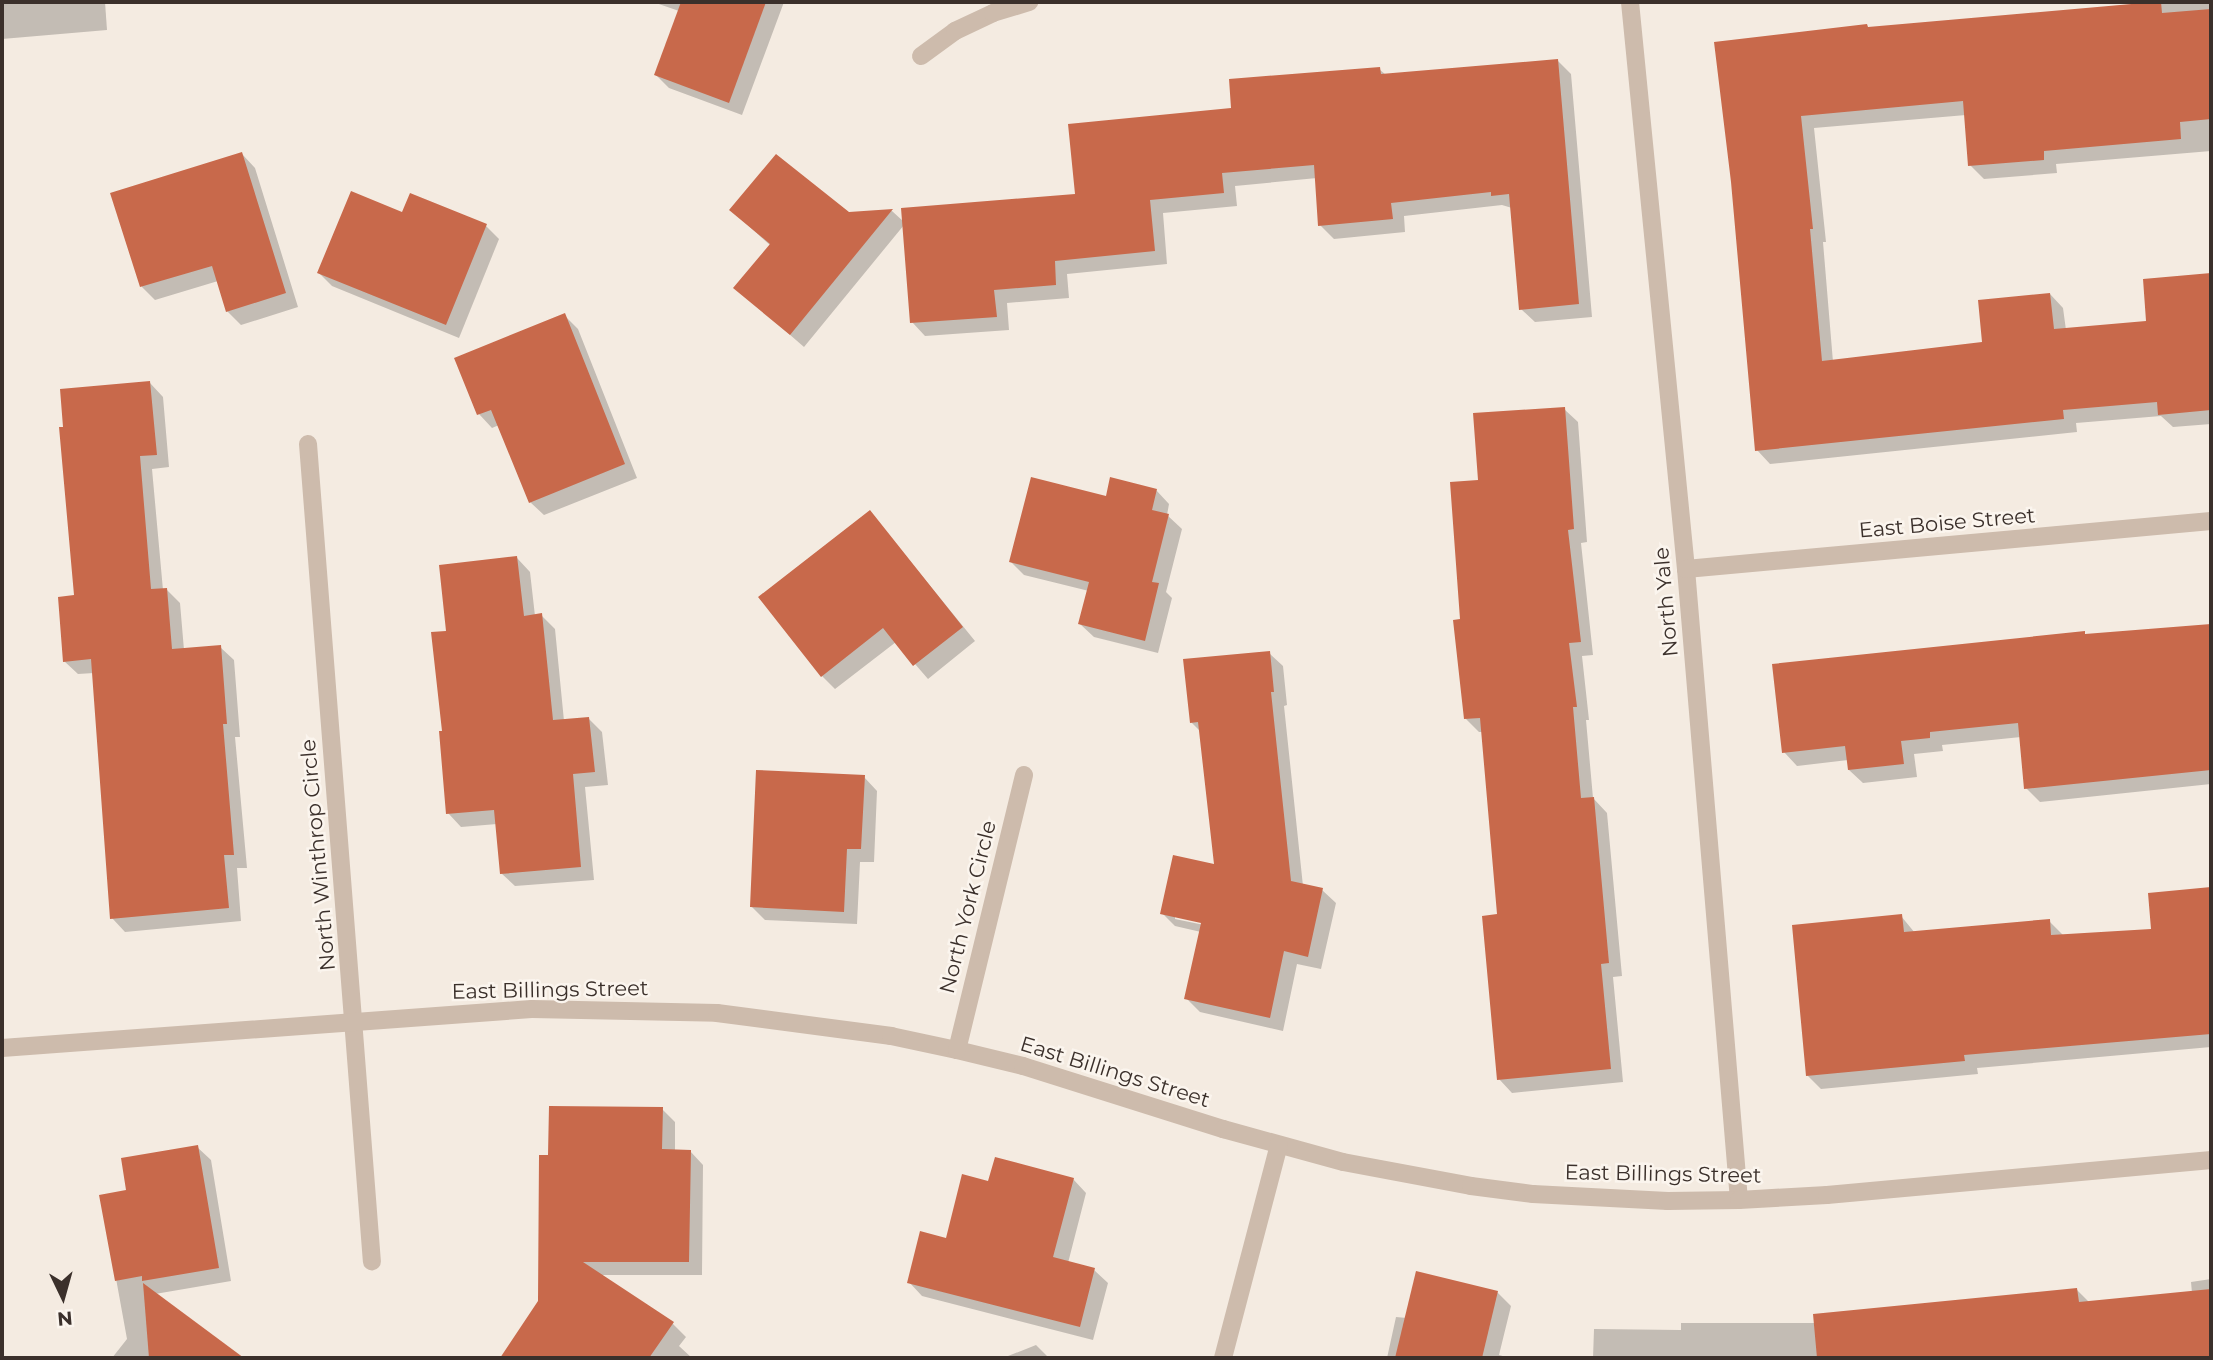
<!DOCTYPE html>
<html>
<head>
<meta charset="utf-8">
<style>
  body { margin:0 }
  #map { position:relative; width:2213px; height:1360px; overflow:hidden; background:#f4ebe1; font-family:Montserrat,sans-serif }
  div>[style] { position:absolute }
  .shadow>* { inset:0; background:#0003 }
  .building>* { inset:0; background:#c8694b }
  .minor>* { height:18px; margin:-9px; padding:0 9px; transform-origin:9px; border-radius:9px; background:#cdbbac }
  span { translate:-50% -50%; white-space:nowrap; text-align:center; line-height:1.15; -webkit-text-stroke:5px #fbf5ee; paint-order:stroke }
  .street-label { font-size:21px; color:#3b302b }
  .frame { position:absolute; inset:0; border:4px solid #3b302b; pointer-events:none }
  .north { position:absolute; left:28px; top:1262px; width:70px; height:70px; -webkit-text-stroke:5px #fbf5ee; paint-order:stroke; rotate:175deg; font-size:19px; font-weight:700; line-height:28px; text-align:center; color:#3b302b }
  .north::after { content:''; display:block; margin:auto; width:24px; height:32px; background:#3b302b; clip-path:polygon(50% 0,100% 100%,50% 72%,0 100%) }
</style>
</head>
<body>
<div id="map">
  <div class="shadow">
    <i style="clip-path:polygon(2px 2px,105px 2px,107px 30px,2px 39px)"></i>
    <i style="clip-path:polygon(653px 2px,784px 2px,742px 115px,669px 88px,656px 75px,679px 11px)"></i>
    <i style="clip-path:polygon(2177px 2px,2211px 2px,2211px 151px,2056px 164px,2057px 173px,1984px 179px,1970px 165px,1966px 115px,1814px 128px,1826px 242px,1823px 242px,1833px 362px,1984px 343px,2050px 294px,2063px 308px,2066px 330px,2148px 323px,2145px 281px,2211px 275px,2211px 424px,2173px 427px,2161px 416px,2076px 423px,2077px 432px,1770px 464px,1757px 450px,1732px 182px,1869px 28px)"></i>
    <i style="clip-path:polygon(1557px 60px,1571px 74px,1592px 317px,1535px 322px,1521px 309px,1512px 208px,1502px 205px,1404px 216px,1405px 232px,1334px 239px,1320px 225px,1317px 178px,1235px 186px,1237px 206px,1163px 213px,1167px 264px,1067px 274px,1069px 298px,1007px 303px,1009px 330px,925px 336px,912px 322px,904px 225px,804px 347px,736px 288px,771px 246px,731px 210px,848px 214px,892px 211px,904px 222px,1077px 196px,1233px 110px,1379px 69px,1386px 75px)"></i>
    <i style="clip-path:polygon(242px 154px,255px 168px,298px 307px,241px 325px,227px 311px,218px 281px,155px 300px,142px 287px,113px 194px)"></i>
    <i style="clip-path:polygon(403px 214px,486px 226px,499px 239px,459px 338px,332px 286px,319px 273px)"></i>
    <i style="clip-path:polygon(564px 315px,578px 329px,637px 478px,544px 515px,530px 502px,499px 425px,492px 428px,479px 414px,456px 359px)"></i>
    <i style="clip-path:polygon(150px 383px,163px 397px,169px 467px,152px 469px,163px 590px,167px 590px,180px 603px,184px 650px,220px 647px,234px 660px,240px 737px,235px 737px,247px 868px,237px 868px,241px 921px,125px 932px,112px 918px,94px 673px,78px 674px,64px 661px,76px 597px)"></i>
    <i style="clip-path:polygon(1564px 409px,1578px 422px,1587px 542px,1581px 543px,1593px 655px,1582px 656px,1589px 720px,1586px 720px,1593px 798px,1607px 813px,1622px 976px,1613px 977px,1623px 1082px,1512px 1093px,1499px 1079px,1499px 916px,1483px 732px,1479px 732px,1466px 719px,1462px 621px,1480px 481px)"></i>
    <i style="clip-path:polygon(1156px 490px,1169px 504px,1167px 515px,1182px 529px,1166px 592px,1172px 598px,1158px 653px,1094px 637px,1080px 624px,1089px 591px,1024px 575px,1011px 562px,1107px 498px)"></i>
    <i style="clip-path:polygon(870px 512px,975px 641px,928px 679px,896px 642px,835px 689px,822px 676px)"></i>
    <i style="clip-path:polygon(517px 558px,530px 572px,535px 616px,541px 615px,555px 629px,564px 721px,589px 719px,602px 732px,608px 785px,585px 787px,594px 880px,515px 886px,501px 873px,497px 824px,461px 827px,448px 813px,444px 732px,448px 632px)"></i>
    <i style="clip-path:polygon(2211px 625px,2211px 784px,2040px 802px,2026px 788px,2021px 737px,1942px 745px,1943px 751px,1914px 754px,1917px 777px,1863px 783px,1849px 770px,1848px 760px,1797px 766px,1784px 752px,2084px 633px,2087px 636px)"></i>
    <i style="clip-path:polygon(evenodd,1269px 653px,1283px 666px,1287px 705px,1284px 706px,1303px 886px,1322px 890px,1336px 903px,1321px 969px,1297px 964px,1283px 1031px,1200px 1012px,1186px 998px,1201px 932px,1175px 926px,1162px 913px,1216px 866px,1201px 732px,1191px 722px,1269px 653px,1175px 915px,1210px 923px,1209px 926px,1175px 919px,1175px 915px)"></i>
    <i style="clip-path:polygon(864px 777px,877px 791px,874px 862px,860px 862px,857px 924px,765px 920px,751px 906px)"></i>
    <i style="clip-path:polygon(2211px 889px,2211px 1047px,1977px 1068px,1978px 1074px,1821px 1089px,1807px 1075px,1901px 916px,1915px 933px,2049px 921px,2063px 935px,2153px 930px,2150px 895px)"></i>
    <i style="clip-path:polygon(662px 1109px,675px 1122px,675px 1151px,690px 1151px,703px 1165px,702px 1275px,599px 1275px,673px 1324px,686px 1337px,679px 1346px,692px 1358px,502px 1358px,539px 1302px,550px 1157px)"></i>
    <i style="clip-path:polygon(197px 1147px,211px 1160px,231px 1281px,155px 1294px,241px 1358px,112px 1358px,127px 1339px,101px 1196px,128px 1191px)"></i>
    <i style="clip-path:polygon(1073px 1179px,1086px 1193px,1068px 1263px,1094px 1270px,1108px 1283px,1093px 1340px,922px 1296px,909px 1282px,947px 1240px,989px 1183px)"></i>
    <i style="clip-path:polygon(2211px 1279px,2211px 1358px,1593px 1358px,1594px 1329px,1681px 1330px,1681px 1323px,1816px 1323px,2077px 1290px,2090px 1303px,2192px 1293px,2191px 1282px)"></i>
    <i style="clip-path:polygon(1497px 1292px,1511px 1306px,1499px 1355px,1510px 1358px,1387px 1358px,1396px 1317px,1407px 1318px)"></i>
    <i style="clip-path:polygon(1036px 1345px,1049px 1358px,1003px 1358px)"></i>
  </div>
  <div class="building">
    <i style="clip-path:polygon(681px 2px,766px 2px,729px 103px,654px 75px)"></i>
    <i style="clip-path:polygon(2154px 2px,2161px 2px,2162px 13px,2211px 9px,2211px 119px,2180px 122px,2181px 139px,2044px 151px,2044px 160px,1968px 166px,1963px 101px,1801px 116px,1813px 229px,1810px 229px,1822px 361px,1982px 342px,1978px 300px,2050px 293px,2054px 329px,2146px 321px,2143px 279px,2211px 273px,2211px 410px,2158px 415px,2157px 402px,2063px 410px,2064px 419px,1755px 451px,1731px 182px,1714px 42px,1867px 24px,1868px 27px)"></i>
    <i style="clip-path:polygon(1558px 59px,1579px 304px,1519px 310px,1509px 194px,1491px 196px,1491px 192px,1391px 203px,1393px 219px,1318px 226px,1314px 165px,1222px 173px,1224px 193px,1150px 200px,1155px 251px,1055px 261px,1056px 285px,994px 290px,997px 317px,910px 323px,901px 208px,1075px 194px,1068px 124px,1231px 108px,1229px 79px,1380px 67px,1381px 74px)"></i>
    <i style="clip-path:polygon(242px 152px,286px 293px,226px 312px,212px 266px,140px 287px,110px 193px)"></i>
    <i style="clip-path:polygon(776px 154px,849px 212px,893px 209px,790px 335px,733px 288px,770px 244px,729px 210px)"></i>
    <i style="clip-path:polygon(351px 191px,402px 212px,410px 193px,487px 224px,446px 325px,317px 273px)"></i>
    <i style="clip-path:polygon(565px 313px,625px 464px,529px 503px,491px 410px,477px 415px,454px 358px)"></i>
    <i style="clip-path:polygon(150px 381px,157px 455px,140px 456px,151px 589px,167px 588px,172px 649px,221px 645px,227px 724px,223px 724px,234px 855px,224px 855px,229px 908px,110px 919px,91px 659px,63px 662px,58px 597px,74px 595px,59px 427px,63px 427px,60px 389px)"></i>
    <i style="clip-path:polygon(1565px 407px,1574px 529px,1568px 530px,1581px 642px,1569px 643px,1577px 707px,1573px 707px,1581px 798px,1594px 797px,1609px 963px,1601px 964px,1611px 1069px,1497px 1080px,1482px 916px,1497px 914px,1480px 718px,1464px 719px,1453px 620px,1460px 619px,1450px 482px,1478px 480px,1473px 413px)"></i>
    <i style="clip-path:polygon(1031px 477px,1106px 496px,1110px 477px,1157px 489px,1152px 510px,1169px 514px,1152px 582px,1159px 583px,1145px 641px,1078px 624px,1089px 582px,1009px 562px)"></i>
    <i style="clip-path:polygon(870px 510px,963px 627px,913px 666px,883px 628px,821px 677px,758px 597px)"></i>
    <i style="clip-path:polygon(517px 556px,524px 616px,542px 613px,553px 720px,589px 717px,595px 772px,573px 774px,581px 867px,500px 874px,494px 810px,446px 814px,439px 731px,442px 731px,431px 632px,446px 631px,439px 565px)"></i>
    <i style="clip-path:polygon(2211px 624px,2211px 770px,2024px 789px,2018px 723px,1930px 732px,1930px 738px,1901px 741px,1904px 764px,1848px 770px,1845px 746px,1782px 753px,1772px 664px,2085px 631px,2085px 634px)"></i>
    <i style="clip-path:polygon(1270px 651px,1274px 692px,1271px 692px,1291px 881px,1323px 888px,1308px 957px,1284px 951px,1270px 1018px,1184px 999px,1201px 923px,1160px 914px,1173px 855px,1214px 864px,1198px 722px,1190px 723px,1183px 659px)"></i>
    <i style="clip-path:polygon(756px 770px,865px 775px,861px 849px,847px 849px,844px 912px,750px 907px)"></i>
    <i style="clip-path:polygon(2211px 887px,2211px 1034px,1964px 1055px,1965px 1061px,1806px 1076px,1792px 925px,1902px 914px,1904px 932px,2050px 919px,2051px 935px,2151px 929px,2148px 893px)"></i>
    <i style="clip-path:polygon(549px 1106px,663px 1107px,662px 1149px,691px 1150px,689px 1262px,583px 1262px,674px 1322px,649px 1358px,500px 1358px,538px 1301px,539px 1155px,548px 1155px)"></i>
    <i style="clip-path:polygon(198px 1145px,219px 1268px,142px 1281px,142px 1276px,115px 1281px,99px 1195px,126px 1190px,121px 1158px)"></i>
    <i style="clip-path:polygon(995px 1157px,1074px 1178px,1053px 1257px,1095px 1268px,1080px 1327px,907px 1283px,920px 1231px,946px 1238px,962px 1174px,988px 1181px)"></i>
    <i style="clip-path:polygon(1416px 1271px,1498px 1291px,1482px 1358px,1395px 1358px)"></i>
    <i style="clip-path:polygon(143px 1283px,244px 1358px,149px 1358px)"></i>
    <i style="clip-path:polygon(2077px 1288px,2079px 1302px,2211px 1289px,2211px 1358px,1817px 1358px,1813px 1314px)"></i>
  </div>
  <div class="minor">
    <i style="left:1630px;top:2px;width:570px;rotate:84.36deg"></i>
    <i style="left:1686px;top:569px;width:633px;rotate:85.2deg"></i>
    <i style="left:921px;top:56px;width:42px;rotate:-36.3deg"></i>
    <i style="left:955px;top:31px;width:42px;rotate:-25.3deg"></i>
    <i style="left:993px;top:13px;width:38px;rotate:-17deg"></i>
    <i style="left:308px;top:444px;width:820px;rotate:85.53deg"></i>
    <i style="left:1686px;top:569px;width:527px;rotate:-5.22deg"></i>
    <i style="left:2px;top:1048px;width:531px;rotate:-4.21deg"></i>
    <i style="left:532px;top:1009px;width:185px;rotate:1.2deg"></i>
    <i style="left:717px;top:1013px;width:176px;rotate:7.5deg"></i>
    <i style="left:891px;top:1036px;width:67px;rotate:12deg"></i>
    <i style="left:957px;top:1050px;width:68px;rotate:13.6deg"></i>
    <i style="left:1023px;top:1066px;width:210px;rotate:17.5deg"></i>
    <i style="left:1223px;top:1129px;width:124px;rotate:15.4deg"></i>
    <i style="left:1343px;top:1162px;width:130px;rotate:10.6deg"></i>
    <i style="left:1471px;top:1186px;width:63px;rotate:7.4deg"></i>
    <i style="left:1533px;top:1194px;width:135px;rotate:3deg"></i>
    <i style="left:1668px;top:1201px;width:71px;rotate:-0.8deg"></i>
    <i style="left:1739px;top:1200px;width:88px;rotate:-3.3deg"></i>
    <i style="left:1827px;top:1195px;width:386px;rotate:-5.2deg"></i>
    <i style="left:957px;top:1050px;width:283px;rotate:-76.3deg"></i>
    <i style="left:1223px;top:1358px;width:220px;rotate:-75.3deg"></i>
  </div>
  <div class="street-label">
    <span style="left:1947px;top:523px;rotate:-5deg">East Boise Street</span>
    <span style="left:1666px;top:602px;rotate:-95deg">North Yale</span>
    <span style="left:318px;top:855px;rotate:-95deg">North Winthrop Circle</span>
    <span style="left:968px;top:907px;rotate:-76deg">North York Circle</span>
    <span style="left:550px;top:990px;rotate:-1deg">East Billings Street</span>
    <span style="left:1115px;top:1072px;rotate:17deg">East Billings Street</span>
    <span style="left:1663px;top:1174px;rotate:1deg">East Billings Street</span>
  </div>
  <div class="frame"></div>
  <div class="north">N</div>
</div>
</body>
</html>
